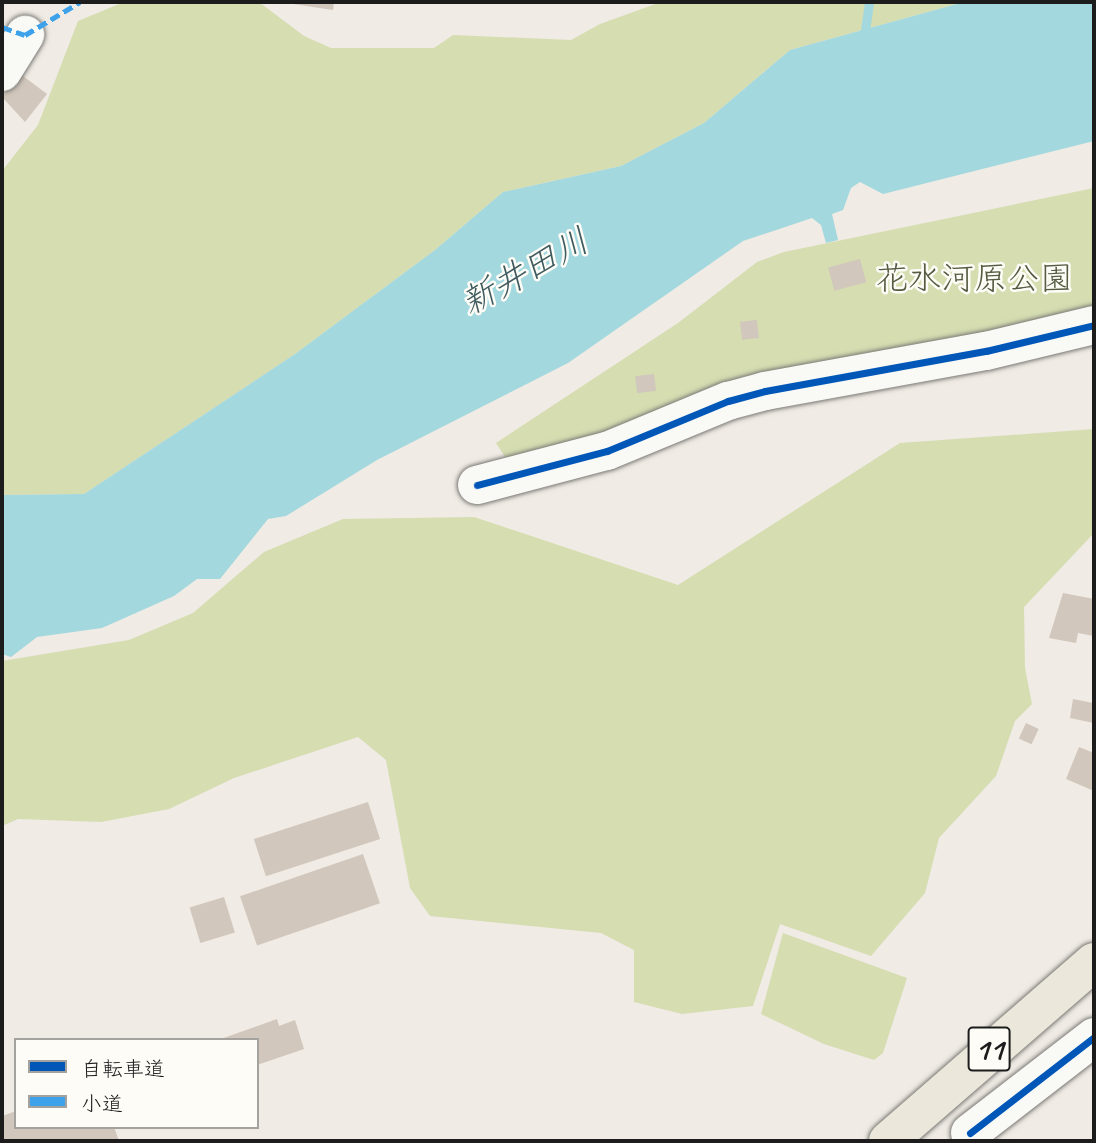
<!DOCTYPE html>
<html>
<head>
<meta charset="utf-8">
<style>
  body { margin:0 }
  #map { position:relative; width:1096px; height:1143px; overflow:hidden; background:#f0ebe4; font-family:Caveat,"Klee One",sans-serif }
  div>[style] { position:absolute }
  .green>* { inset:0; background:#d5ddb1 }
  .water>* { inset:0; background:#a2d8de }
  .stream>* { height:9px; margin:-4.5px; padding:0 4.5px; transform-origin:4.5px; border-radius:4.5px; background:#a2d8de }
  .building>* { inset:0; background:#d1c7bc; transform-origin:0 0 }
  .roads { filter:drop-shadow(0 0 2px #7b7976) drop-shadow(0 0 2px #7b7976) }
  .minor>* { height:38px; margin:-19px; padding:0 19px; transform-origin:19px; border-radius:19px; background:#f9f9f6 }
  .major>* { height:38px; margin:-19px; padding:0 19px; transform-origin:19px; border-radius:19px; background:#ebe8db }
  .quiet>* { height:5px; margin-top:-2.5px; transform-origin:0; background:repeating-linear-gradient(90deg,#3da2ea 0 10px,transparent 0 15px) }
  .cycleway>* { height:7px; margin:-3.5px; padding:0 3.5px; transform-origin:3.5px; border-radius:3.5px; background:#0057b8 }
  span { translate:-50% -50%; white-space:nowrap; text-align:center; line-height:1.15; -webkit-text-stroke:5px #fdfcf7; paint-order:stroke }
  .shield-label span { padding:2px 5px; background:#fdfcf7; border:2px solid; border-radius:5px; -webkit-text-stroke-width:0 }
  .shield-label { font-size:32px; color:#1c1c1c; font-weight:700 }
  .park-label { font-size:33px; color:#555c42 }
  .water-label { font-size:35px; color:#3f5b5f; font-style:italic }
  .frame { position:absolute; inset:0; border:4px solid #1c1c1c; pointer-events:none }
  .legend { position:absolute; left:14px; top:1038px; width:245px; height:91px; box-sizing:border-box; background:#fdfcf7; border:2px solid #a3a29f; margin:0; padding:9px 12px; list-style:none; font-size:21px; color:#1c1c1c }
  .legend li { display:flex; align-items:center; gap:14px; height:35px }
  .legend b { width:35px; border:2px solid #a3a29f }
</style>
</head>
<body>
<div id="map">
  <div class="green">
    <i style="clip-path:polygon(124px 2px,259px 2px,304px 36px,331px 48px,434px 48px,453px 35px,571px 40px,600px 24px,661px 2px,964px 2px,790px 50px,704px 123px,621px 166px,503px 192px,435px 250px,295px 354px,84px 494px,2px 495px,2px 171px,38px 125px,78px 21px)"></i>
    <i style="clip-path:polygon(1094px 188px,1094px 316px,514px 471px,496px 443px,678px 323px,757px 262px,784px 252px)"></i>
    <i style="clip-path:polygon(1094px 429px,1094px 533px,1024px 607px,1025px 668px,1032px 704px,1015px 721px,996px 776px,939px 838px,925px 893px,871px 956px,780px 924px,753px 1006px,682px 1014px,634px 1002px,634px 950px,601px 933px,430px 916px,410px 888px,386px 760px,358px 737px,234px 778px,169px 809px,101px 822px,18px 819px,2px 826px,2px 661px,129px 640px,193px 613px,264px 552px,343px 519px,474px 517px,678px 585px,900px 443px)"></i>
    <i style="clip-path:polygon(783px 933px,907px 978px,883px 1053px,874px 1060px,824px 1044px,761px 1014px)"></i>
  </div>
  <div class="water">
    <i style="clip-path:polygon(964px 2px,1094px 2px,1094px 141px,883px 194px,860px 182px,851px 188px,843px 210px,832px 214px,838px 240px,826px 243px,821px 225px,812px 218px,743px 241px,568px 363px,377px 460px,286px 516px,268px 519px,220px 579px,197px 579px,174px 596px,102px 628px,37px 637px,11px 657px,2px 654px,2px 495px,84px 494px,295px 354px,435px 250px,503px 192px,621px 166px,704px 123px,790px 50px)"></i>
  </div>
  <div class="stream">
    <i style="left:864px;top:38px;width:36px;rotate:-82deg"></i>
  </div>
  <div class="building">
    <i style="clip-path:polygon(280px 2px,334px 2px,333px 10px)"></i>
    <i style="clip-path:polygon(19px 73px,47px 94px,25px 122px,2px 97px)"></i>
    <i style="left:860px;top:259px;width:24px;height:33px;rotate:75deg"></i>
    <i style="left:757px;top:320px;width:18px;height:17px;rotate:84deg"></i>
    <i style="left:654px;top:374px;width:17px;height:19px;rotate:83deg"></i>
    <i style="clip-path:polygon(1063px 593px,1094px 599px,1094px 636px,1078px 633px,1076px 643px,1049px 638px)"></i>
    <i style="clip-path:polygon(1073px 699px,1093px 703px,1094px 723px,1070px 718px)"></i>
    <i style="left:1026px;top:723px;width:14px;height:17px;rotate:25deg"></i>
    <i style="clip-path:polygon(1079px 747px,1094px 753px,1094px 791px,1066px 779px)"></i>
    <i style="left:368px;top:802px;width:39px;height:120px;rotate:72deg"></i>
    <i style="left:363px;top:854px;width:52px;height:130px;rotate:71deg"></i>
    <i style="left:224px;top:897px;width:37px;height:36px;rotate:73deg"></i>
    <i style="clip-path:polygon(277px 1019px,279px 1026px,295px 1020px,304px 1049px,257px 1065px,257px 1040px,218px 1040px)"></i>
    <i style="clip-path:polygon(16px 1111px,16px 1127px,114px 1127px,119px 1141px,2px 1141px,2px 1116px)"></i>
  </div>
  <div class="roads">
    <div class="minor">
      <i style="left:2px;top:72px;width:44px;rotate:-58.1deg"></i>
      <i style="left:477px;top:485px;width:134px;rotate:-14.7deg"></i>
      <i style="left:607px;top:451px;width:131px;rotate:-22.5deg"></i>
      <i style="left:728px;top:401px;width:38px;rotate:-15deg"></i>
      <i style="left:765px;top:391px;width:225px;rotate:-10.3deg"></i>
      <i style="left:986px;top:351px;width:111px;rotate:-13.5deg"></i>
      <i style="left:970px;top:1133px;width:157px;rotate:-37.7deg"></i>
    </div>
    <div class="major">
      <i style="left:888px;top:1141px;width:273px;rotate:-41deg"></i>
    </div>
  </div>
  <div class="quiet">
    <i style="left:2px;top:27px;width:24px;rotate:19deg"></i>
    <i style="left:25px;top:35px;width:64px;rotate:-31deg"></i>
  </div>
  <div class="cycleway">
    <i style="left:477px;top:485px;width:134px;rotate:-14.7deg"></i>
    <i style="left:607px;top:451px;width:131px;rotate:-22.5deg"></i>
    <i style="left:728px;top:401px;width:38px;rotate:-15deg"></i>
    <i style="left:765px;top:391px;width:225px;rotate:-10.3deg"></i>
    <i style="left:986px;top:351px;width:111px;rotate:-13.5deg"></i>
    <i style="left:970px;top:1133px;width:157px;rotate:-37.7deg"></i>
  </div>
  <div class="shield-label">
    <span style="left:989px;top:1049px">11</span>
  </div>
  <div class="park-label">
    <span style="left:974px;top:279px">花水河原公園</span>
  </div>
  <div class="water-label">
    <span style="left:525px;top:272px;rotate:-29deg">新井田川</span>
  </div>
  <div class="frame"></div>
  <ul class="legend">
  <li><b style="height:9px;background:#0057b8"></b>自転車道</li>
  <li><b style="height:9px;background:#3da2ea"></b>小道</li>
  </ul>
</div>
</body>
</html>
